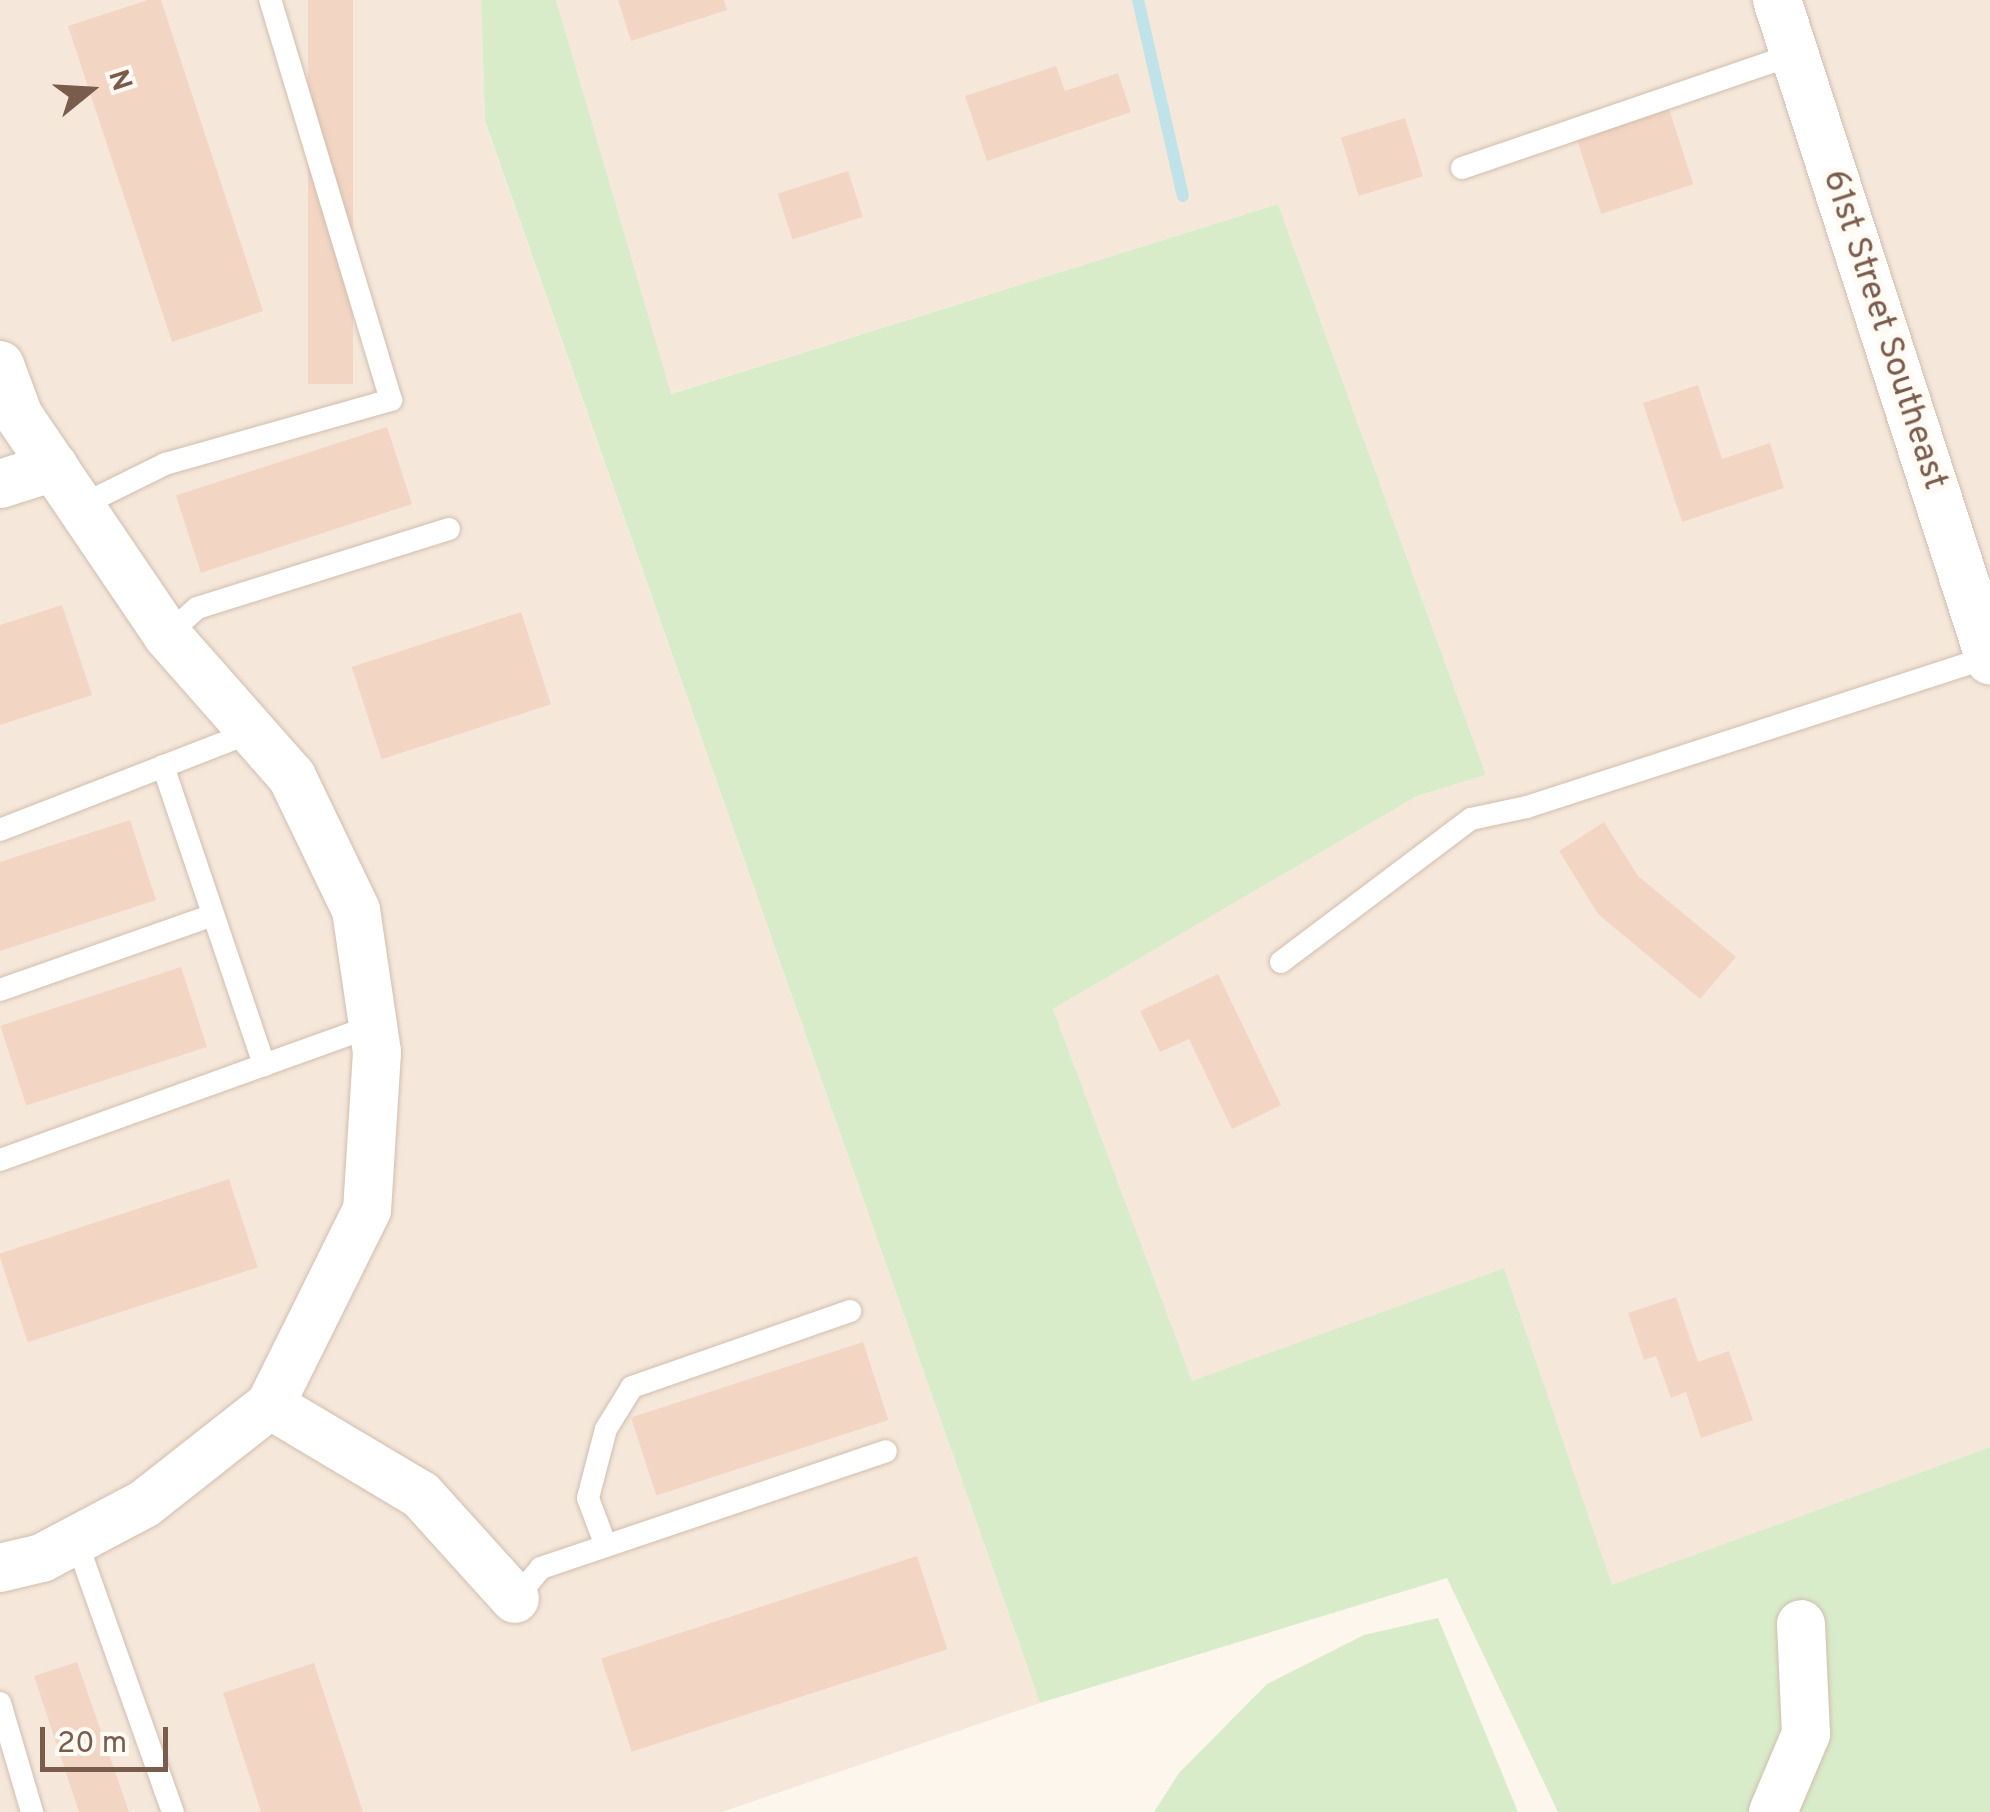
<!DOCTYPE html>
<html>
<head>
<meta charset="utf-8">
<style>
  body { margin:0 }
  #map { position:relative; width:1990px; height:1812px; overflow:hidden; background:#fdf6ec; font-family:Overpass,sans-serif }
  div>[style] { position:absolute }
  .residential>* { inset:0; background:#f5e8da }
  .green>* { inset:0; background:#d8ecc9 }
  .stream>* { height:12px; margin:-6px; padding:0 6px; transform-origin:6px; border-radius:6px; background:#bfe3e8 }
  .building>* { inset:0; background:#f3d5c3; transform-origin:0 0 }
  .roads { filter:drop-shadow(0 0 2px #d1beb0) drop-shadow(0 0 2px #d1beb0) }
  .service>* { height:22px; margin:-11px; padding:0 11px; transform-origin:11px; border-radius:11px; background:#fff }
  .minor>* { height:48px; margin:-24px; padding:0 24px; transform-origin:24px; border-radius:24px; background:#fff }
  span { translate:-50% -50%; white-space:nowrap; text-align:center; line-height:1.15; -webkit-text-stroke:10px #fffaf3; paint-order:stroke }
  .street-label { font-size:35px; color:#7a5c4d }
  .north { position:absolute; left:40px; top:40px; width:100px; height:100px; -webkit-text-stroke:8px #fffaf3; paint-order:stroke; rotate:72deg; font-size:28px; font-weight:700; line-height:40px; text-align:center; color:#7a5c4d }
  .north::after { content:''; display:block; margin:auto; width:35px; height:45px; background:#7a5c4d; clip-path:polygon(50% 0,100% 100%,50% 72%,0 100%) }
  .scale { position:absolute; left:40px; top:1727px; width:128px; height:45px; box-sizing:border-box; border:5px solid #7a5c4d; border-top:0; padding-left:12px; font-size:30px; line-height:35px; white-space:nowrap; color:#7a5c4d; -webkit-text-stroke:8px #fffaf3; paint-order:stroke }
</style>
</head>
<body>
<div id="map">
  <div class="residential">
    <i style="clip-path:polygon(0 0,481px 0,485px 122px,1040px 1703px,722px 1812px,0 1812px)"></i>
    <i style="clip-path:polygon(556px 0,1990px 0,1990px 1447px,1611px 1586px,1504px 1268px,1192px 1382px,1053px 1009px,1417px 796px,1486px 775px,1278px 204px,670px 394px)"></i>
  </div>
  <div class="green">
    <i style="clip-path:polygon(481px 0,556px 0,671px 394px,1278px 204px,1486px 775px,1417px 796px,1053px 1009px,1192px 1381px,1504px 1268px,1612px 1585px,1990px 1447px,1990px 1812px,1558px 1812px,1447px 1578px,1040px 1703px,485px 121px)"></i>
    <i style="clip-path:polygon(1438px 1618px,1518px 1812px,1154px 1812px,1179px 1773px,1267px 1684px,1364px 1635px)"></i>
  </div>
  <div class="stream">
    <i style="left:1138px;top:0;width:201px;rotate:77.1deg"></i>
  </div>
  <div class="building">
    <i style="clip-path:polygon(148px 0,161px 0,263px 311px,172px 342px,68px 26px)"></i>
    <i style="left:308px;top:0;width:45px;height:384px"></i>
    <i style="clip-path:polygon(618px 0,724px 0,727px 10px,631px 41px)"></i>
    <i style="clip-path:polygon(1056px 66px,1065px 91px,1118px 73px,1131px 112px,987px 161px,965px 96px)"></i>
    <i style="left:1669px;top:109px;width:79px;height:97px;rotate:72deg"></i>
    <i style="left:1405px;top:118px;width:61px;height:67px;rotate:73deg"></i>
    <i style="left:848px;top:171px;width:48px;height:74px;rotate:72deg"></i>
    <i style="clip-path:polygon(1698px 385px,1722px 459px,1770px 443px,1784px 488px,1682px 522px,1643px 403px)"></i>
    <i style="left:387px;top:427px;width:81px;height:222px;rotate:72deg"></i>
    <i style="clip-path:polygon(62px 605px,92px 695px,0 725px,0 625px)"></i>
    <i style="left:521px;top:612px;width:97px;height:178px;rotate:72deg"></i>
    <i style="clip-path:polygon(130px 820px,156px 900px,0 951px,0 862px)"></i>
    <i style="clip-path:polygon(1604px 822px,1638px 876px,1736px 957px,1700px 999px,1598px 914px,1559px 851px)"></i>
    <i style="left:181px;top:967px;width:84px;height:190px;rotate:72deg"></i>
    <i style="clip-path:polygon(1218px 974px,1281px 1105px,1232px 1129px,1189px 1039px,1160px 1052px,1140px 1011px)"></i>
    <i style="left:229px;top:1179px;width:93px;height:242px;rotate:72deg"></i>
    <i style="clip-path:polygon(1676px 1297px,1698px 1362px,1729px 1351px,1753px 1420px,1701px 1438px,1686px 1392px,1671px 1398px,1656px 1356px,1644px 1360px,1628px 1313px)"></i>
    <i style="left:863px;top:1342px;width:82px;height:244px;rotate:72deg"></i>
    <i style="left:917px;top:1556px;width:98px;height:332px;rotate:72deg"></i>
    <i style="clip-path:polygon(77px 1662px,129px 1812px,79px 1812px,34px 1676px)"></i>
    <i style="clip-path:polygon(314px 1663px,363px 1812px,261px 1812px,223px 1693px)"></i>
  </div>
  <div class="roads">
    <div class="service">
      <i style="left:1462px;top:168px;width:352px;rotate:-18.9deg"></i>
      <i style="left:80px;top:506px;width:95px;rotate:-26.3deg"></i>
      <i style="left:165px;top:464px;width:235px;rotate:-15.8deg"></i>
      <i style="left:391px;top:400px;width:418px;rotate:-106.8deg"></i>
      <i style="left:167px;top:635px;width:40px;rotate:-42deg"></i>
      <i style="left:197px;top:608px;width:264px;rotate:-17.4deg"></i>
      <i style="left:163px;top:766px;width:316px;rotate:71.3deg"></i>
      <i style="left:0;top:830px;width:270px;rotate:-21.3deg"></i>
      <i style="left:1281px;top:962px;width:238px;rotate:-37deg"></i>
      <i style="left:1471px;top:819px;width:57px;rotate:-12.1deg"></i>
      <i style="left:1527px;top:807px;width:486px;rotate:-18deg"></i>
      <i style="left:0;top:990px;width:226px;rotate:-19.4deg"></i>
      <i style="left:0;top:1160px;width:396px;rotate:-19.8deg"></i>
      <i style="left:76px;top:1540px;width:289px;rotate:70.4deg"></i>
      <i style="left:606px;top:1546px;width:51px;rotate:-110.6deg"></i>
      <i style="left:588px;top:1498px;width:71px;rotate:-75.4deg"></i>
      <i style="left:606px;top:1429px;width:49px;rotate:-58.2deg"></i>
      <i style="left:632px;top:1387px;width:231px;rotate:-19.2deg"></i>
      <i style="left:515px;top:1599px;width:40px;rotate:-50deg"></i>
      <i style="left:541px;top:1568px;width:364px;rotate:-18.7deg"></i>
      <i style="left:0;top:1703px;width:114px;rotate:73.6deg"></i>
    </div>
    <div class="minor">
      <i style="left:1777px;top:0;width:694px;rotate:72.11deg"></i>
      <i style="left:0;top:365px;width:54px;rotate:69.6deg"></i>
      <i style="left:19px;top:416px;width:264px;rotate:55.9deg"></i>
      <i style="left:167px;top:635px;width:189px;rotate:48.6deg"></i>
      <i style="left:292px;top:777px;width:148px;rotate:64.3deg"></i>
      <i style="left:356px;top:910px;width:144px;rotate:81.6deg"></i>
      <i style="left:377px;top:1052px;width:158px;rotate:93.6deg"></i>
      <i style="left:367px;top:1210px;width:218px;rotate:116.4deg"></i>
      <i style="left:270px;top:1405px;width:160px;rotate:141.8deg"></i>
      <i style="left:144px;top:1504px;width:115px;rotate:152.1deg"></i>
      <i style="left:42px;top:1558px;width:43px;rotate:166.6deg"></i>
      <i style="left:0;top:484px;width:57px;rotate:-17.5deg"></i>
      <i style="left:270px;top:1405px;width:176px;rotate:30.8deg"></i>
      <i style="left:421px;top:1495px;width:140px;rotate:47.9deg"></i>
      <i style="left:1773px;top:1812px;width:85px;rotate:-67.1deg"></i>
      <i style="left:1806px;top:1734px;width:110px;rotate:-92.6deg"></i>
    </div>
  </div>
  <div class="street-label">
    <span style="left:1884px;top:330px;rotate:72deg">61st Street Southeast</span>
  </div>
  <div class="north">N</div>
  <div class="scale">20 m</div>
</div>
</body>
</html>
